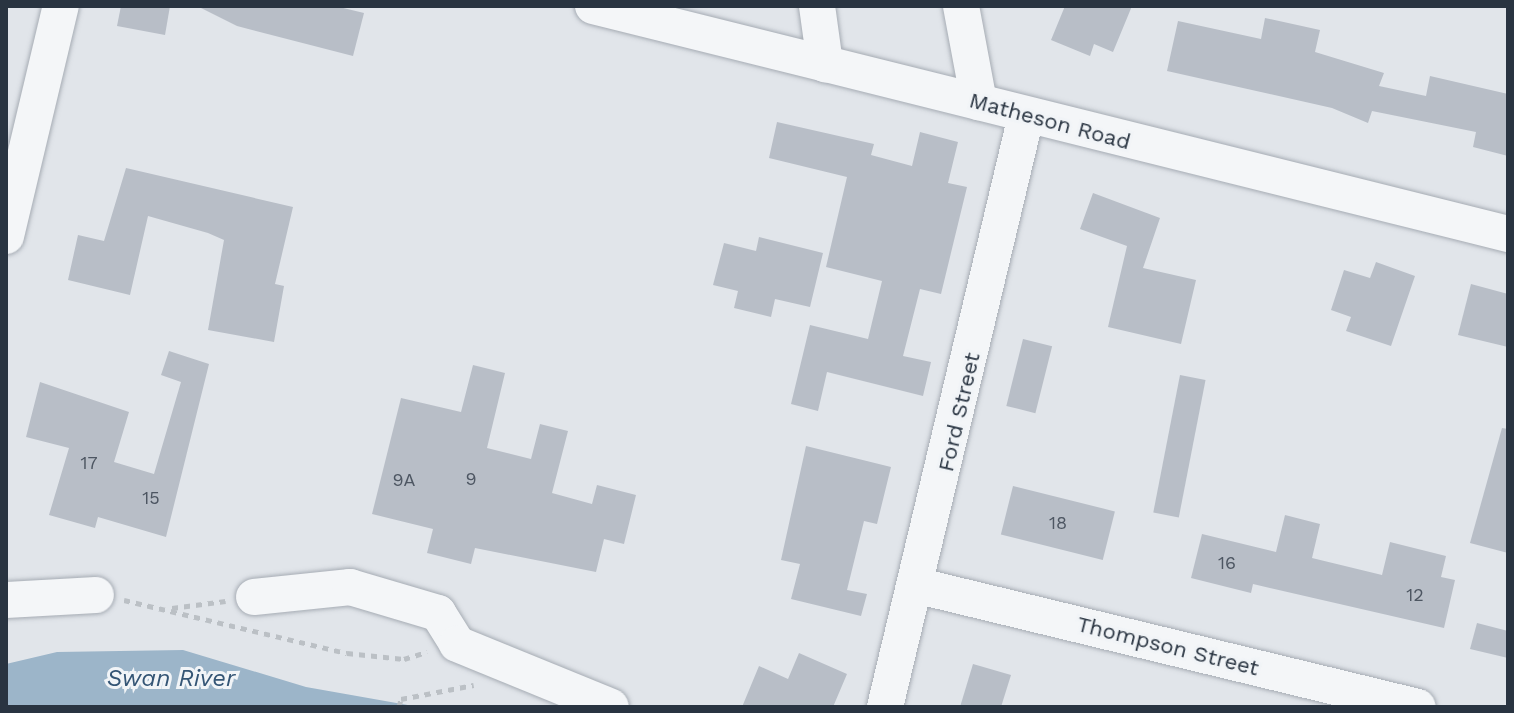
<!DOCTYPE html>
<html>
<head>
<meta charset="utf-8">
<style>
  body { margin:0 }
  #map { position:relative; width:1514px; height:713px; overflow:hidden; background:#e1e5ea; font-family:"Work Sans",sans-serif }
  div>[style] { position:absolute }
  .water>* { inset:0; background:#9cb5c9 }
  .building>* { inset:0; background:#b8bec7; transform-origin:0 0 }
  .path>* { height:5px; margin-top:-2.5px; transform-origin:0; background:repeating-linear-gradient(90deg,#bbc0c5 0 6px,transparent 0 12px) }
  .roads { filter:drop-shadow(0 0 2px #a6acb4) drop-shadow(0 0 2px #a6acb4) }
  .minor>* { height:36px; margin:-18px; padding:0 18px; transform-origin:18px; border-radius:18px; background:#f4f6f8 }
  span { translate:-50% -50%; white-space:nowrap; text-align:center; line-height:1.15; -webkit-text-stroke:6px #f1f4f7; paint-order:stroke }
  .number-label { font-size:18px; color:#4d5662 }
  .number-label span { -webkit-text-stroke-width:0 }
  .street-label { font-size:22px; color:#293441 }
  .water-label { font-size:24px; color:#345575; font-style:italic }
  .frame { position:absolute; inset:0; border:8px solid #293441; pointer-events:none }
</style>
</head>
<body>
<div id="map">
  <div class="water">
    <i style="clip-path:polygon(183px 650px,306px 687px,419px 707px,6px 707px,6px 664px,57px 652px)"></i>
  </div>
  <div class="building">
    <i style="clip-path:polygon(121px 6px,170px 6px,165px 35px,117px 26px)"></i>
    <i style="clip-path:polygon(197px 6px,335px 6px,364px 13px,353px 56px,237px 26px)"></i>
    <i style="clip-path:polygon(1065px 6px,1132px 6px,1113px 52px,1094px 44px,1090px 56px,1051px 40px)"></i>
    <i style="clip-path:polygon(1265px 18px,1320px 30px,1315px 52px,1384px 73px,1379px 86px,1426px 96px,1430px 76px,1508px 94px,1508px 156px,1473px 147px,1476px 132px,1372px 111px,1368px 123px,1332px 108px,1167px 71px,1178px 21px,1261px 39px)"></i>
    <i style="clip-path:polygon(777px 122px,874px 144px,871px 155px,912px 166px,920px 132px,958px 142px,948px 183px,967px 187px,941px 294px,920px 289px,903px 356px,931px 362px,923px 396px,827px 372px,818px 411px,791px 404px,810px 325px,868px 339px,882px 281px,826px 267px,847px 177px,769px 158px)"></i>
    <i style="clip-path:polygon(126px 168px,293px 207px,275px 284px,284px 286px,274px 342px,208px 330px,224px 240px,208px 233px,148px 216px,130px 295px,68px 280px,78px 235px,104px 241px)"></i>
    <i style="clip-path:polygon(1093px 193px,1160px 218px,1143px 268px,1196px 280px,1181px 344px,1108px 327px,1127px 246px,1080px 229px)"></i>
    <i style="clip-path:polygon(759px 237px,823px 253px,810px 307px,775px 299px,771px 317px,734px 308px,738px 291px,713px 285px,724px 243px,756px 251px)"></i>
    <i style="clip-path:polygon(1376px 262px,1415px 276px,1391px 346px,1346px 331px,1351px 317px,1331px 310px,1344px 270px,1370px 278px)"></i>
    <i style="clip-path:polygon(1471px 284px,1508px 294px,1508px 347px,1458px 335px)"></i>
    <i style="left:1023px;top:339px;width:30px;height:69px;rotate:14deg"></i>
    <i style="clip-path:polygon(169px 351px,209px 364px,166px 537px,98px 517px,95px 528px,49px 515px,69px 448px,26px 437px,40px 382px,129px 412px,114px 462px,154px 474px,181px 382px,161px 375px)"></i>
    <i style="clip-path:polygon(473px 365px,505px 373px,487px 448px,531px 459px,540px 424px,568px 431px,552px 493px,592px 504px,597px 485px,636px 495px,624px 544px,604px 539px,596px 572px,475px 548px,471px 564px,427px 553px,433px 529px,372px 514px,401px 398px,461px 412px)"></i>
    <i style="left:1180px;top:375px;width:26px;height:140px;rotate:11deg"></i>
    <i style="clip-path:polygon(1502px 428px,1508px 429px,1508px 553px,1470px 543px)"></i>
    <i style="clip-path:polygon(806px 446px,891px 467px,877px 524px,864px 521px,847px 590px,867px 594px,861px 616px,791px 599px,800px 564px,781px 560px)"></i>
    <i style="left:1013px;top:486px;width:105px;height:50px;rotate:14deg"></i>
    <i style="clip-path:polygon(1285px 515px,1320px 524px,1312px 558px,1382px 575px,1390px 542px,1446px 556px,1441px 577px,1455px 580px,1444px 628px,1253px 584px,1251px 593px,1191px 578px,1202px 534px,1276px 552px)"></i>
    <i style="clip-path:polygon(1477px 623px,1508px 631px,1508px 658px,1470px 649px)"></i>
    <i style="clip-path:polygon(799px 653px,847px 674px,833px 707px,742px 707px,759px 666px,788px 679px)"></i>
    <i style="clip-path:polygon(973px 664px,1011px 675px,1001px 707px,960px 707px)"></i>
  </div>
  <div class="path">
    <i style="left:124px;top:600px;width:229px;rotate:13.4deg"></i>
    <i style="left:347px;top:653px;width:57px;rotate:6deg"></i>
    <i style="left:404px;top:659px;width:24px;rotate:-17deg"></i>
    <i style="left:172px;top:608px;width:54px;rotate:-7.4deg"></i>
    <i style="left:399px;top:707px;width:8px;rotate:-76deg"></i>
    <i style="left:401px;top:699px;width:74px;rotate:-10.9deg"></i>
  </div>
  <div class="roads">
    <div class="minor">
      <i style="left:593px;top:6px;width:943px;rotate:13.99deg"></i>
      <i style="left:817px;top:6px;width:59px;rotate:82.1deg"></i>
      <i style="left:961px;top:6px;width:98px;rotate:79.4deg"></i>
      <i style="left:6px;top:236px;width:236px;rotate:-76.6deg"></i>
      <i style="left:919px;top:586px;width:513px;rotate:13.63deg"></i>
      <i style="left:254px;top:597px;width:97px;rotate:-5.9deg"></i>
      <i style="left:350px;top:587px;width:92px;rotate:16.5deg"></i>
      <i style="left:438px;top:613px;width:36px;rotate:58deg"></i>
      <i style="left:457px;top:644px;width:166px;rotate:22.2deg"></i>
      <i style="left:6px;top:600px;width:90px;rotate:-3.2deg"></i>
      <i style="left:885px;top:707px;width:608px;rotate:-76.58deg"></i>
    </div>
  </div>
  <div class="number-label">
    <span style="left:89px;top:463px">17</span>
    <span style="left:471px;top:479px">9</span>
    <span style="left:404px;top:480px">9A</span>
    <span style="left:151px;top:498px">15</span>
    <span style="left:1058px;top:523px">18</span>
    <span style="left:1227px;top:563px">16</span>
    <span style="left:1415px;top:595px">12</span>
  </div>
  <div class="street-label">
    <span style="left:1050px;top:121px;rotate:15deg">Matheson Road</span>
    <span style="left:959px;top:412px;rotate:-77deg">Ford Street</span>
    <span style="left:1168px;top:646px;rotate:14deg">Thompson Street</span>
  </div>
  <div class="water-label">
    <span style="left:171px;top:679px">Swan River</span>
  </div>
  <div class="frame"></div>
</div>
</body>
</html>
